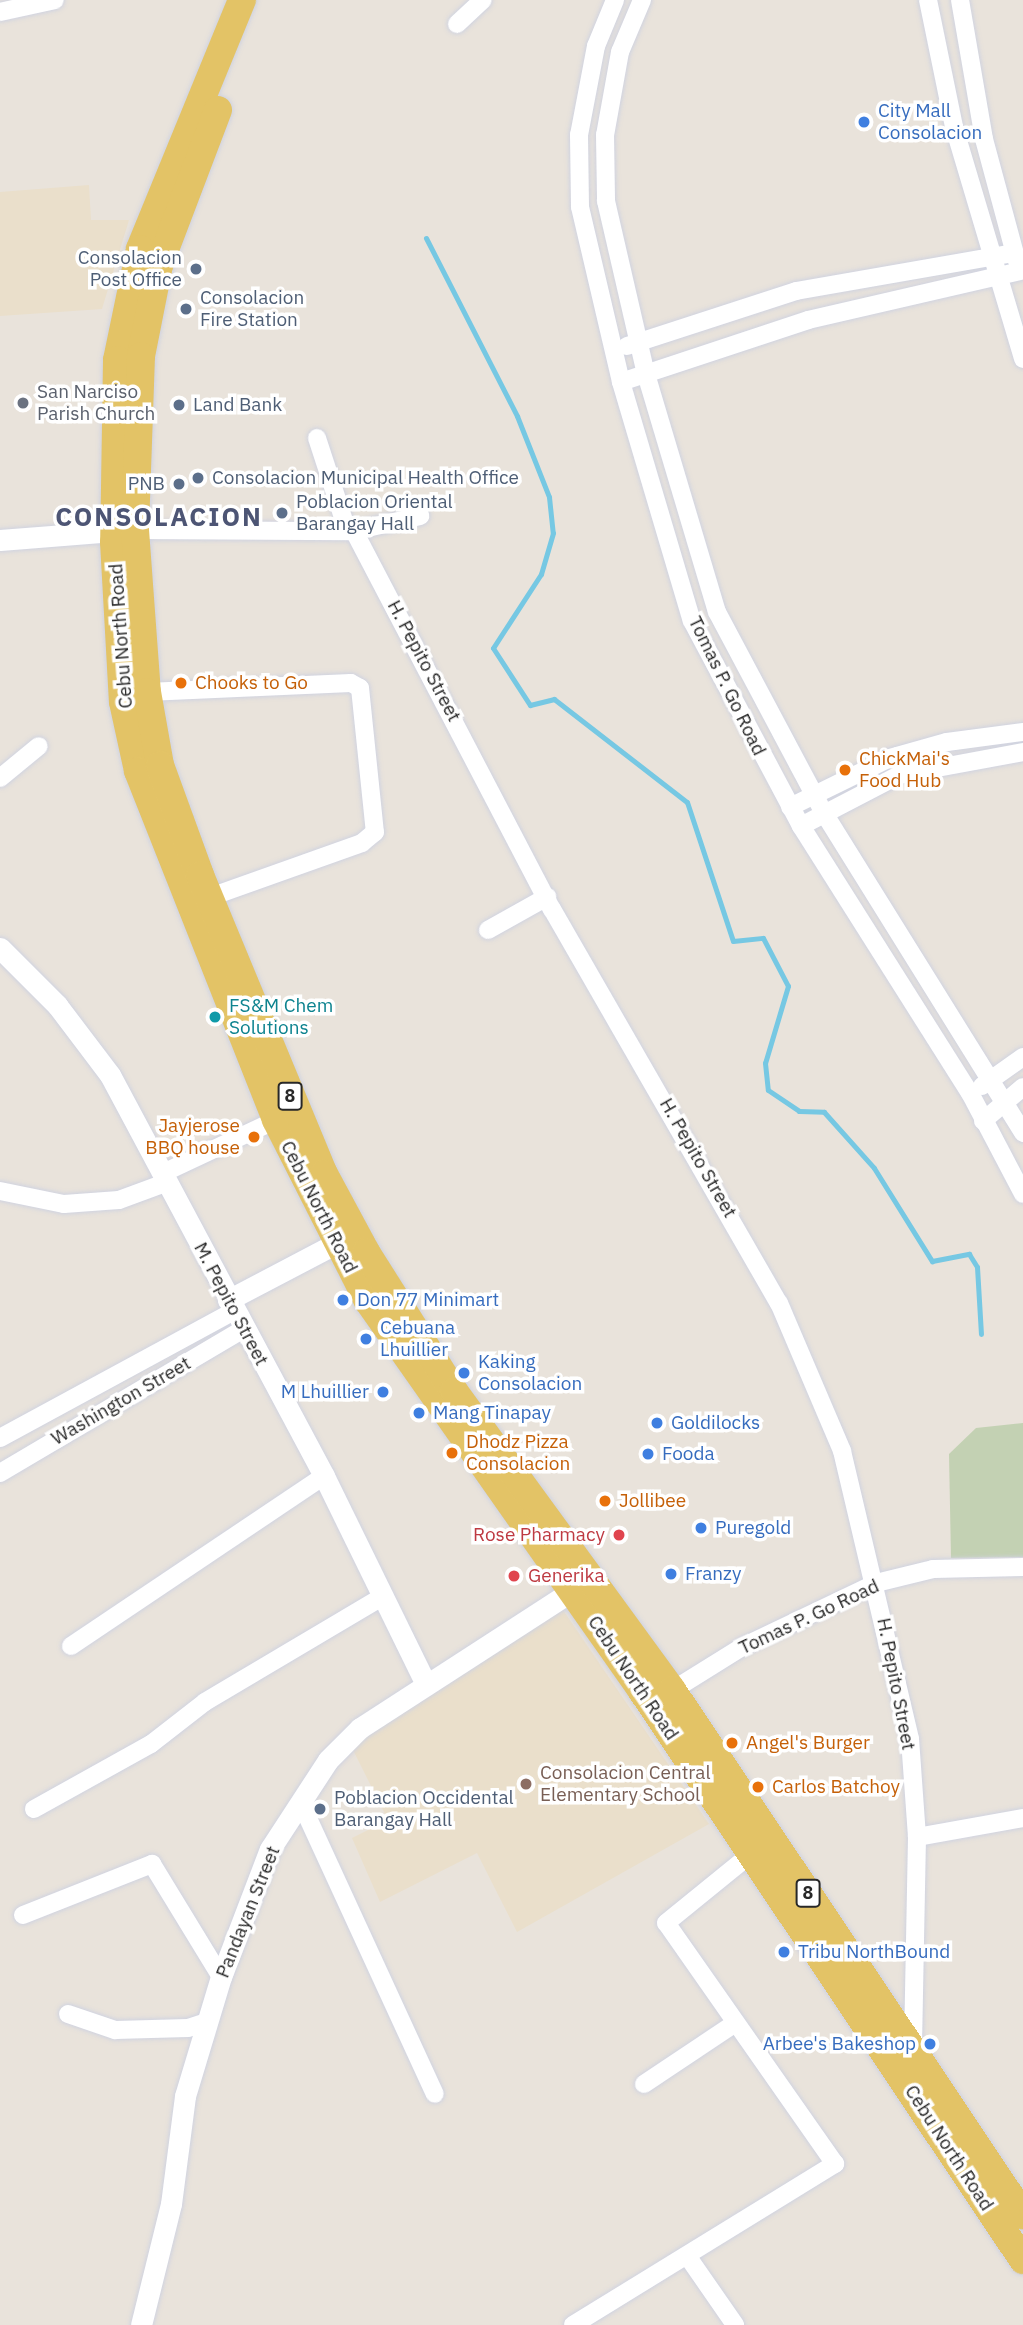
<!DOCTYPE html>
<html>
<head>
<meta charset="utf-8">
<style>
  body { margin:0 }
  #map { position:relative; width:1023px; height:2325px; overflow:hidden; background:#e9e3db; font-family:"IBM Plex Sans",sans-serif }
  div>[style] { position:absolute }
  .education>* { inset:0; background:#eadfcb }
  .cemetery>* { inset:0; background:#c3d1b3 }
  .stream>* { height:5px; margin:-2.5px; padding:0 2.5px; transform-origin:2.5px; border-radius:2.5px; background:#76c8e3 }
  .roads { filter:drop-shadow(0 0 2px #d0d3e0) drop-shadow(0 0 2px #d0d3e0) }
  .minor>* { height:18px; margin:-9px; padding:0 9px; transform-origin:9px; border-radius:9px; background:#fff }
  .tertiary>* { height:21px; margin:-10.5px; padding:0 10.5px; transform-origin:10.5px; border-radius:10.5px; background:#fff }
  .primary>* { height:28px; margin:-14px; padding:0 14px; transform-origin:14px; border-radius:14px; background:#e3c366 }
  .dots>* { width:19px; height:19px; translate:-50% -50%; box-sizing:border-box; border:4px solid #fff; border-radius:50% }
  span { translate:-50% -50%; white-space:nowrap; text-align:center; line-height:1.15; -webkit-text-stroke:7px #fff; paint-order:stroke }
  .shield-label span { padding:2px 5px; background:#fff; border:2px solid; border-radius:5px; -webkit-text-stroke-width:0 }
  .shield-label { font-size:18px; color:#282828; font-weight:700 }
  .shop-label { font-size:19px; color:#366cbe }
  .left { translate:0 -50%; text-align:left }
  .right { translate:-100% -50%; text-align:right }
  .service-label { font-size:19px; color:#4e5e75 }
  .worship-label { font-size:19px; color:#5b616d }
  .street-label { font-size:19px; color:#282828 }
  .food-label { font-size:19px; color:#c56008 }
  .culture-label { font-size:19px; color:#0d838f }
  .health-label { font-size:19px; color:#be3a42 }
  .education-label { font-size:19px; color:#785e54 }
  .district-label { font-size:26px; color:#4d5574; font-weight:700; letter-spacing:2px }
</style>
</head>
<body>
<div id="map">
  <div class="education">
    <i style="clip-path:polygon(89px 185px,91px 220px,129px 220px,102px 309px,0 316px,0 192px)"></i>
    <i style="clip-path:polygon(563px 1610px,709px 1824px,517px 1932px,477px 1853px,380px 1902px,352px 1838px,388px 1820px,352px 1748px,362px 1735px)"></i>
  </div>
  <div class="cemetery">
    <i style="clip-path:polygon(1023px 1423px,1023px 1557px,951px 1558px,949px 1454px,976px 1428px)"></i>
  </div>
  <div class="stream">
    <i style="left:426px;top:238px;width:200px;rotate:62.9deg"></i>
    <i style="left:517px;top:416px;width:87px;rotate:68.4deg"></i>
    <i style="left:549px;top:497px;width:36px;rotate:84deg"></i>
    <i style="left:553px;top:533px;width:43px;rotate:106.3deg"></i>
    <i style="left:541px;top:574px;width:88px;rotate:123deg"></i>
    <i style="left:493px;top:648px;width:68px;rotate:57deg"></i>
    <i style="left:530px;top:705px;width:25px;rotate:-14deg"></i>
    <i style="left:554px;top:699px;width:168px;rotate:37.8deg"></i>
    <i style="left:687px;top:802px;width:146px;rotate:71.7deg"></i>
    <i style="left:733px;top:941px;width:30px;rotate:-6deg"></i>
    <i style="left:763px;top:938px;width:54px;rotate:62.5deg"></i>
    <i style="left:788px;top:986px;width:80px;rotate:106.6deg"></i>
    <i style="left:765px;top:1063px;width:27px;rotate:84deg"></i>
    <i style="left:768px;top:1090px;width:37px;rotate:34deg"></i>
    <i style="left:799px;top:1111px;width:25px;rotate:2deg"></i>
    <i style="left:824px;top:1112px;width:75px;rotate:48.2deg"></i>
    <i style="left:874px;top:1168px;width:110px;rotate:58.1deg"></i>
    <i style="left:932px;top:1261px;width:38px;rotate:-11deg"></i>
    <i style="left:969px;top:1254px;width:15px;rotate:58deg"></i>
    <i style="left:977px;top:1267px;width:67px;rotate:86.6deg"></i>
  </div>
  <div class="roads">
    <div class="minor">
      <i style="left:615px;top:0;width:50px;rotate:112.4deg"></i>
      <i style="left:596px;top:46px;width:91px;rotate:100.8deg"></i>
      <i style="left:579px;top:135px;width:72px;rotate:89.2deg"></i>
      <i style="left:580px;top:207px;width:180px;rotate:76.8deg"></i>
      <i style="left:621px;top:382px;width:249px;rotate:73.5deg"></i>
      <i style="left:692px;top:621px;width:232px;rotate:62deg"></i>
      <i style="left:801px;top:826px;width:316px;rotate:57.7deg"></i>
      <i style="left:970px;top:1093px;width:114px;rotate:62.3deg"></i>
      <i style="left:642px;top:0;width:56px;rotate:112.9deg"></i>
      <i style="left:620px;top:52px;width:84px;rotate:100.2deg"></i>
      <i style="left:605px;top:135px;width:66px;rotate:89.1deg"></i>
      <i style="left:606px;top:201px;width:178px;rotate:77deg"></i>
      <i style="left:646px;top:374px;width:248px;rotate:73.4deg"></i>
      <i style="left:717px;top:612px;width:228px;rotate:62deg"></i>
      <i style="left:824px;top:813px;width:377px;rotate:58.1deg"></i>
      <i style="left:928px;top:0;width:130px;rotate:78.4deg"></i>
      <i style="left:954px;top:127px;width:242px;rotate:73.4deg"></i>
      <i style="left:960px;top:0;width:141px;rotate:80.2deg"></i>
      <i style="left:984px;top:139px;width:126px;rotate:74.9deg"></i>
      <i style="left:0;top:12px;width:56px;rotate:-12.3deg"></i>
      <i style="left:457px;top:24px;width:35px;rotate:-43deg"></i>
      <i style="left:627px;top:346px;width:178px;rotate:-18deg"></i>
      <i style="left:796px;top:291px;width:221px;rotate:-9.9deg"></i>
      <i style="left:621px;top:382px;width:197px;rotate:-18.3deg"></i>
      <i style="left:808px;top:320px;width:218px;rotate:-13deg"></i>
      <i style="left:317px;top:438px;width:97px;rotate:71.9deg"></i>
      <i style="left:135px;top:530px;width:219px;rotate:0.3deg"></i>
      <i style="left:354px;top:531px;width:68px;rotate:-12.8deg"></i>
      <i style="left:354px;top:531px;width:427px;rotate:62.4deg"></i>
      <i style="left:552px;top:909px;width:455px;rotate:60.1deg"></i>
      <i style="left:779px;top:1303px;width:161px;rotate:66.9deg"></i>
      <i style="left:842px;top:1451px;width:296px;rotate:76.7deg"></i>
      <i style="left:910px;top:1739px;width:98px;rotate:85.9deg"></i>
      <i style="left:917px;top:1837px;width:212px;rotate:91.1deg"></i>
      <i style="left:147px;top:692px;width:204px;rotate:-2.5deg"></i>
      <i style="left:351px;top:683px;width:10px;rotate:29deg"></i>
      <i style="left:360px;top:688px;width:145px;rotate:84.1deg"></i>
      <i style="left:375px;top:832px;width:17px;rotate:140deg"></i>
      <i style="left:362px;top:843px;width:161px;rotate:160.4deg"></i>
      <i style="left:0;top:778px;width:50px;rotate:-39.4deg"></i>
      <i style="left:790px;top:807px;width:111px;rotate:-26.1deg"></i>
      <i style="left:890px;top:758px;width:59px;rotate:-15.7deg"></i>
      <i style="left:947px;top:742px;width:77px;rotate:-7.5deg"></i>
      <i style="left:801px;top:826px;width:110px;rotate:-27.5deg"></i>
      <i style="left:899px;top:775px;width:126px;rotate:-10.5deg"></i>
      <i style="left:488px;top:930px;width:68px;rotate:-29.2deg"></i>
      <i style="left:982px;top:1086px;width:50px;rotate:-35.3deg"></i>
      <i style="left:983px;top:1121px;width:52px;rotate:-40.4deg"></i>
      <i style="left:163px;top:1173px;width:125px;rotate:-25.1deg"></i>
      <i style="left:0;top:1191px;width:65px;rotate:11.5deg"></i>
      <i style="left:64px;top:1204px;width:55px;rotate:-4.2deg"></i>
      <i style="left:119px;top:1200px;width:52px;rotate:-20.2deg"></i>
      <i style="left:0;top:1438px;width:266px;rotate:-28.5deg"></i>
      <i style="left:0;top:1473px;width:281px;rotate:-30.6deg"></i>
      <i style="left:71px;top:1646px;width:305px;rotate:-33.9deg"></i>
      <i style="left:665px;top:1695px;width:91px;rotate:-31.9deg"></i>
      <i style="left:742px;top:1647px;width:148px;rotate:-25.5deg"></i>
      <i style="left:876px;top:1583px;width:59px;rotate:-13.8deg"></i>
      <i style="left:933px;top:1569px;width:90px;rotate:-1.3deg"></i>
      <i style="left:301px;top:1803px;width:320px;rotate:65.3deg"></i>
      <i style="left:34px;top:1809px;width:134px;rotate:-29.1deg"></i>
      <i style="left:151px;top:1744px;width:68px;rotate:-37.9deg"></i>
      <i style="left:205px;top:1702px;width:206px;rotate:-30.7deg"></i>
      <i style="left:917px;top:1837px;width:108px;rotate:-10.2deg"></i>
      <i style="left:23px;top:1915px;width:139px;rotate:-21.6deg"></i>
      <i style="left:152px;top:1864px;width:132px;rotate:58.6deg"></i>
      <i style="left:68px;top:2014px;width:50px;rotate:18.8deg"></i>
      <i style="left:115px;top:2030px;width:73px;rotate:-1.6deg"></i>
      <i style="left:188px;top:2028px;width:20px;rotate:-18deg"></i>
      <i style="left:644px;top:2084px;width:108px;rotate:-33.7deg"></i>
      <i style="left:688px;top:2257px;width:83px;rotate:55.3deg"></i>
      <i style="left:573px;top:2325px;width:308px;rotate:-31.6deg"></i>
      <i style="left:835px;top:2164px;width:294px;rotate:-125deg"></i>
      <i style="left:666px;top:1923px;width:111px;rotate:-39.1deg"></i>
    </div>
    <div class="tertiary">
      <i style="left:0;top:540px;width:126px;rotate:-4.5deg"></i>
      <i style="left:0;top:948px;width:81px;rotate:45deg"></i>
      <i style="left:57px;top:1005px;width:88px;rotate:52.9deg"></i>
      <i style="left:110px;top:1075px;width:455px;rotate:61.9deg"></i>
      <i style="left:324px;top:1476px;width:232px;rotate:63.9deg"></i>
      <i style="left:228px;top:1300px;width:138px;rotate:-27.7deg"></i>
      <i style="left:141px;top:2325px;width:125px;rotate:-76.1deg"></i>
      <i style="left:171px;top:2204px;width:109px;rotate:-82.6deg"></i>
      <i style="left:185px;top:2096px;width:124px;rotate:-73.2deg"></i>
      <i style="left:221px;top:1977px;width:137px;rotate:-69.1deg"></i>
      <i style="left:270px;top:1849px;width:106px;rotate:-56.9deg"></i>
      <i style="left:328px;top:1760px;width:45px;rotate:-45deg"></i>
      <i style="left:360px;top:1728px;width:252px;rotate:-32.9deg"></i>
    </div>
    <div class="primary">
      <i style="left:242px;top:0;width:269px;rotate:112.3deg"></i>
      <i style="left:140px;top:249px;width:113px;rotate:101.7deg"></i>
      <i style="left:117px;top:360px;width:182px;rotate:90.9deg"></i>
      <i style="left:114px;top:542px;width:160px;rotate:86.8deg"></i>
      <i style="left:123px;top:702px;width:71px;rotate:77.7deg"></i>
      <i style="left:138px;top:771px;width:375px;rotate:68.4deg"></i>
      <i style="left:276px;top:1120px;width:203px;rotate:63.1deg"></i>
      <i style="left:368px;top:1301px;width:477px;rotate:54.9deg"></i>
      <i style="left:642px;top:1691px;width:685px;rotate:56.19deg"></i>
      <i style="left:218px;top:110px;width:166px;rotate:110.8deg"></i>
      <i style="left:159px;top:265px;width:93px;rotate:101.2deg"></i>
      <i style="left:141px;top:356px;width:174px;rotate:92deg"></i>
      <i style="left:135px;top:530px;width:162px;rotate:85.8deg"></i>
      <i style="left:147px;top:692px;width:74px;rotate:79.9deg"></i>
      <i style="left:160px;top:765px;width:117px;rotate:70deg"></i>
      <i style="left:200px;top:875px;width:324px;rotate:67.5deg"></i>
      <i style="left:324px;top:1174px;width:89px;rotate:61.7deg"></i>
      <i style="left:366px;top:1252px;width:165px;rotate:57.7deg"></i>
      <i style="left:454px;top:1391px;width:370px;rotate:53.9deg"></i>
      <i style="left:672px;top:1690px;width:632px;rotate:56.23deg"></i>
    </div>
  </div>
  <div class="dots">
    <i style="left:864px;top:122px;background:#3f7fe0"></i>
    <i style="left:196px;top:269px;background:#5c6f8a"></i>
    <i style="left:186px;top:309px;background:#5c6f8a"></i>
    <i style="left:23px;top:403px;background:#6b7280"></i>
    <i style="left:179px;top:405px;background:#5c6f8a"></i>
    <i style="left:198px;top:478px;background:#5c6f8a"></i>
    <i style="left:179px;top:484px;background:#5c6f8a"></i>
    <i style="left:282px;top:513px;background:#5c6f8a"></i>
    <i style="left:181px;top:683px;background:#e8710a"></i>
    <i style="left:845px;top:770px;background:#e8710a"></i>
    <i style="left:215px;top:1017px;background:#0f9aa8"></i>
    <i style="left:254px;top:1137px;background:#e8710a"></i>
    <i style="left:343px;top:1300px;background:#3f7fe0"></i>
    <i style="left:366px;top:1339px;background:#3f7fe0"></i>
    <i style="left:464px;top:1373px;background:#3f7fe0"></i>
    <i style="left:383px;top:1392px;background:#3f7fe0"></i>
    <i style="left:419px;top:1413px;background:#3f7fe0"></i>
    <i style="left:657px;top:1423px;background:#3f7fe0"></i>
    <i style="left:452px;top:1453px;background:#e8710a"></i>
    <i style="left:648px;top:1454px;background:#3f7fe0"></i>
    <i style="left:605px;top:1501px;background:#e8710a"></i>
    <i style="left:701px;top:1528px;background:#3f7fe0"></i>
    <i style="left:619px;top:1535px;background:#e0444e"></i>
    <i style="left:671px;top:1574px;background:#3f7fe0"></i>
    <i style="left:514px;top:1576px;background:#e0444e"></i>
    <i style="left:732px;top:1743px;background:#e8710a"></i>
    <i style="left:526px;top:1784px;background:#8d6e63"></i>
    <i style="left:758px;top:1787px;background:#e8710a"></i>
    <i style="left:320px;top:1809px;background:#5c6f8a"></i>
    <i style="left:784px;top:1952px;background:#3f7fe0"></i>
    <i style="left:930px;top:2044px;background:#3f7fe0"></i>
  </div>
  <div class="shield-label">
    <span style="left:290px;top:1096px">8</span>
    <span style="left:808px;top:1893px">8</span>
  </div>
  <div class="shop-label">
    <span class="left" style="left:878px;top:122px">City Mall<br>Consolacion</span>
    <span class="left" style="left:357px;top:1300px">Don 77 Minimart</span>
    <span class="left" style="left:380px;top:1339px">Cebuana<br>Lhuillier</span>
    <span class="left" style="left:478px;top:1373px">Kaking<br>Consolacion</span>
    <span class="right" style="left:369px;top:1392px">M Lhuillier</span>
    <span class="left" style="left:433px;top:1413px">Mang Tinapay</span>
    <span class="left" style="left:671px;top:1423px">Goldilocks</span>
    <span class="left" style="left:662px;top:1454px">Fooda</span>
    <span class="left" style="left:715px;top:1528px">Puregold</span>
    <span class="left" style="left:685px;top:1574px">Franzy</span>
    <span class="left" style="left:798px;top:1952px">Tribu NorthBound</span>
    <span class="right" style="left:916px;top:2044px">Arbee's Bakeshop</span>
  </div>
  <div class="service-label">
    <span class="right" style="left:182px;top:269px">Consolacion<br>Post Office</span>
    <span class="left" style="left:200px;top:309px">Consolacion<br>Fire Station</span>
    <span class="left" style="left:193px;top:405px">Land Bank</span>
    <span class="left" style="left:212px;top:478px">Consolacion Municipal Health Office</span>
    <span class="right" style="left:165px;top:484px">PNB</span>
    <span class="left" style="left:296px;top:513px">Poblacion Oriental<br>Barangay Hall</span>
    <span class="left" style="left:334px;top:1809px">Poblacion Occidental<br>Barangay Hall</span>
  </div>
  <div class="worship-label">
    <span class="left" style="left:37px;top:403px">San Narciso<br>Parish Church</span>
  </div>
  <div class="street-label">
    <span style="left:121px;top:636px;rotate:-94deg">Cebu North Road</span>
    <span style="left:424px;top:661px;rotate:62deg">H. Pepito Street</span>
    <span style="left:727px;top:686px;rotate:64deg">Tomas P. Go Road</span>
    <span style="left:698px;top:1158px;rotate:60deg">H. Pepito Street</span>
    <span style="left:319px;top:1207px;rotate:63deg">Cebu North Road</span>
    <span style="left:231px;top:1304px;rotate:62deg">M. Pepito Street</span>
    <span style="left:121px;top:1401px;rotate:-30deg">Washington Street</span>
    <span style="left:809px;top:1617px;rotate:-25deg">Tomas P. Go Road</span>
    <span style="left:633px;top:1678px;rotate:56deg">Cebu North Road</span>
    <span style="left:896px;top:1684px;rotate:79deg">H. Pepito Street</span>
    <span style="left:248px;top:1912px;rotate:-68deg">Pandayan Street</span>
    <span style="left:949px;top:2148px;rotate:57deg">Cebu North Road</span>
  </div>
  <div class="food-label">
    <span class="left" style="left:195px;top:683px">Chooks to Go</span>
    <span class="left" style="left:859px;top:770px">ChickMai's<br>Food Hub</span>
    <span class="right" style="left:240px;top:1137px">Jayjerose<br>BBQ house</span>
    <span class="left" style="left:466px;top:1453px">Dhodz Pizza<br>Consolacion</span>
    <span class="left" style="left:619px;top:1501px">Jollibee</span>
    <span class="left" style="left:746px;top:1743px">Angel's Burger</span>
    <span class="left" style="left:772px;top:1787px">Carlos Batchoy</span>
  </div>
  <div class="culture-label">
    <span class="left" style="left:229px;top:1017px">FS&amp;M Chem<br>Solutions</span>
  </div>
  <div class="health-label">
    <span class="right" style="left:605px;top:1535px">Rose Pharmacy</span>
    <span class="left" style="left:528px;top:1576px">Generika</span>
  </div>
  <div class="education-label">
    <span class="left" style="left:540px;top:1784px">Consolacion Central<br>Elementary School</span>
  </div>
  <div class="district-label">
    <span style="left:159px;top:517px">CONSOLACION</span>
  </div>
</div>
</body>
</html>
